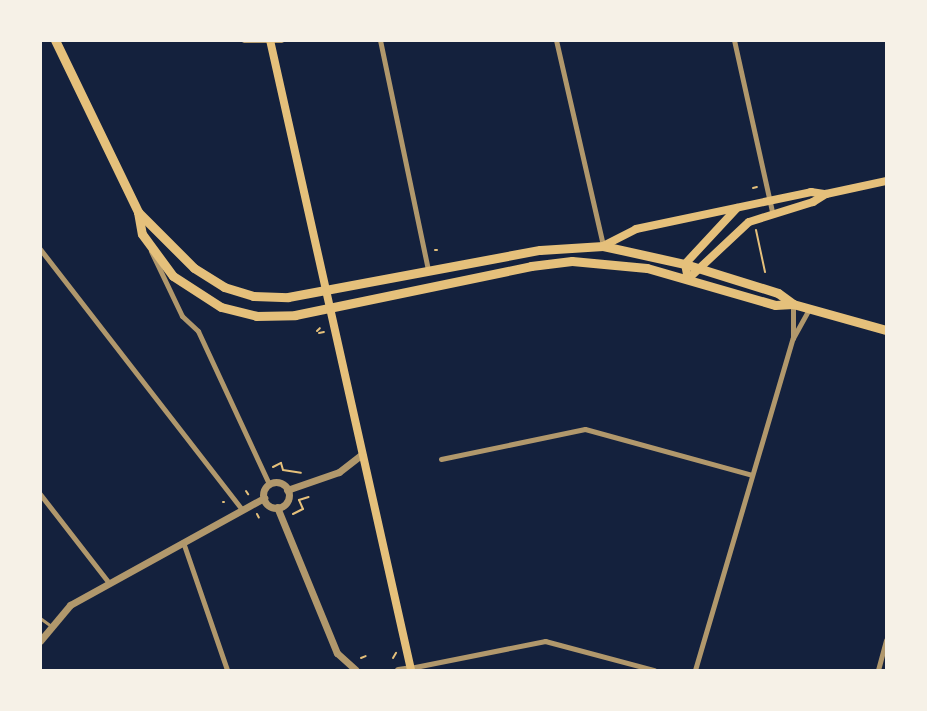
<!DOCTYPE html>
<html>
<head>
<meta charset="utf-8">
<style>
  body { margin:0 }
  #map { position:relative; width:927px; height:711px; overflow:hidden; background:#14213d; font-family:Ubuntu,sans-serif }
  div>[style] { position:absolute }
  .path>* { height:2px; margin:-1px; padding:0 1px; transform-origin:1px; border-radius:1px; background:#e5c07b }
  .service>* { height:3px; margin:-1.5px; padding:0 1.5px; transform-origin:1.5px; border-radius:1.5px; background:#b1986c }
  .minor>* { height:5px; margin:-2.5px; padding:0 2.5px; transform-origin:2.5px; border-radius:2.5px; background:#b1986c }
  .tertiary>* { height:7px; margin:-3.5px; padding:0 3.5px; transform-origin:3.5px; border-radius:3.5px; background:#b1986c }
  .tertiary>.ring { margin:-3.5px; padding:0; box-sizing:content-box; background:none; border:7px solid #b1986c; border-radius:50% }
  .secondary>* { height:8px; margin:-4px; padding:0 4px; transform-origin:4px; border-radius:4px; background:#e5c07b }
  .trunk>* { height:9px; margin:-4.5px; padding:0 4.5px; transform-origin:4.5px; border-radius:4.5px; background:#e5c07b }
  span { translate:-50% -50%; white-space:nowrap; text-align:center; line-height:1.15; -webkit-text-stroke:4.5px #f6f1e7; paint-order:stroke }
  .frame { position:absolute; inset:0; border:42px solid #f6f1e7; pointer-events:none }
</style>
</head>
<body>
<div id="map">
  <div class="path">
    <i style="left:753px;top:188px;width:4px;rotate:-14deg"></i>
    <i style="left:756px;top:230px;width:43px;rotate:77.9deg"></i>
    <i style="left:435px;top:250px;width:2px"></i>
    <i style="left:317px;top:331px;width:4px;rotate:-45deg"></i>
    <i style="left:319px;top:333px;width:5px;rotate:-11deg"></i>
    <i style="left:273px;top:467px;width:9px;rotate:-27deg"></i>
    <i style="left:281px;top:463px;width:7px;rotate:74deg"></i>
    <i style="left:283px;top:470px;width:18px;rotate:9deg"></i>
    <i style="left:246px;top:491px;width:4px;rotate:56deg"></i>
    <i style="left:223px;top:502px;width:1px"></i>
    <i style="left:257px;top:514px;width:4px;rotate:63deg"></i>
    <i style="left:293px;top:514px;width:11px;rotate:-27deg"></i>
    <i style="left:303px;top:509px;width:10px;rotate:-114deg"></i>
    <i style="left:299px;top:500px;width:10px;rotate:-17deg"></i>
    <i style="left:361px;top:658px;width:5px;rotate:-22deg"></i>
    <i style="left:393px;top:658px;width:6px;rotate:-59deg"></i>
  </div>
  <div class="service">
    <i style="left:40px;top:618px;width:14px;rotate:36deg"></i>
  </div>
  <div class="minor">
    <i style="left:244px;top:40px;width:37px"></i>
    <i style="left:380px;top:40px;width:235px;rotate:78.2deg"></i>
    <i style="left:556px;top:40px;width:211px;rotate:77.1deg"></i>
    <i style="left:734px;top:40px;width:176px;rotate:77.5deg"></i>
    <i style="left:40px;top:249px;width:328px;rotate:52.2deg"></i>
    <i style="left:151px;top:251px;width:72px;rotate:64.5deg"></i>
    <i style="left:182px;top:316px;width:22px;rotate:43deg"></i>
    <i style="left:198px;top:331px;width:169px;rotate:65.1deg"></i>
    <i style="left:793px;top:338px;width:33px;rotate:-61deg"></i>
    <i style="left:441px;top:459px;width:147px;rotate:-11.8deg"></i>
    <i style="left:585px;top:429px;width:173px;rotate:15.4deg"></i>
    <i style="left:40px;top:494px;width:113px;rotate:52.2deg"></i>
    <i style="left:183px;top:542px;width:135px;rotate:71deg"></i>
    <i style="left:410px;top:668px;width:138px;rotate:-11.3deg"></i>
    <i style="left:545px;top:641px;width:113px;rotate:14.9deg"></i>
    <i style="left:695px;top:670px;width:346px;rotate:-73.6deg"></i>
    <i style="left:793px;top:338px;width:34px;rotate:-90deg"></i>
    <i style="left:878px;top:670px;width:31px;rotate:-75deg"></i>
  </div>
  <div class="tertiary">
    <i class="ring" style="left:263px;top:482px;width:19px;height:19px"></i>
    <i style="left:287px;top:490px;width:55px;rotate:-19.1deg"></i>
    <i style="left:339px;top:472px;width:29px;rotate:-38deg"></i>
    <i style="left:277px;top:507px;width:158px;rotate:67.7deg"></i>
    <i style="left:337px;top:653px;width:25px;rotate:42deg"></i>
    <i style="left:40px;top:641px;width:47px;rotate:-50.2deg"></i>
    <i style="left:70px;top:605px;width:222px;rotate:-28.9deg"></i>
    <i style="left:398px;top:670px;width:12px;rotate:-9deg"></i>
  </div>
  <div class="secondary">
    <i style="left:270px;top:40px;width:646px;rotate:77.38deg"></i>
    <i style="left:737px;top:208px;width:76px;rotate:132.9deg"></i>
    <i style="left:685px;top:264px;width:15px;rotate:79deg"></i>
    <i style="left:688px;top:279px;width:83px;rotate:-43.1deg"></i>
    <i style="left:749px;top:222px;width:67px;rotate:-17.4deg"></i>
    <i style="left:813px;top:202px;width:15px;rotate:-32deg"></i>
    <i style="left:826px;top:194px;width:61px;rotate:-12.2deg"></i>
    <i style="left:603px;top:246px;width:37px;rotate:-27deg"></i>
    <i style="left:636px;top:229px;width:179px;rotate:-11.9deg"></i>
    <i style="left:811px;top:192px;width:15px;rotate:8deg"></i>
  </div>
  <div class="trunk">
    <i style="left:55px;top:40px;width:191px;rotate:64.2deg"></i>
    <i style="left:138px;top:212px;width:22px;rotate:80deg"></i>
    <i style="left:142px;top:234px;width:52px;rotate:53.6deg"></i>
    <i style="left:173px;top:276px;width:57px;rotate:32.9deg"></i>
    <i style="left:221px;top:307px;width:36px;rotate:14deg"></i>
    <i style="left:256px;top:316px;width:39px;rotate:-1deg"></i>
    <i style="left:295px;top:315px;width:241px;rotate:-11.7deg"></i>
    <i style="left:531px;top:266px;width:41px;rotate:-7deg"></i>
    <i style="left:572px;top:261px;width:75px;rotate:5.3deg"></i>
    <i style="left:647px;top:268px;width:133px;rotate:16.1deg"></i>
    <i style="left:775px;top:305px;width:18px;rotate:-3deg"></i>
    <i style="left:138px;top:212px;width:79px;rotate:45deg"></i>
    <i style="left:194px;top:268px;width:36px;rotate:32deg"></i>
    <i style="left:224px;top:287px;width:30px;rotate:17deg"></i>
    <i style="left:253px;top:296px;width:35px;rotate:2deg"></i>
    <i style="left:288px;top:297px;width:256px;rotate:-10.6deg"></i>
    <i style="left:540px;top:250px;width:63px;rotate:-3.6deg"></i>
    <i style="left:603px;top:246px;width:84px;rotate:12.4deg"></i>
    <i style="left:685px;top:264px;width:97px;rotate:17.3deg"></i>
    <i style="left:778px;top:293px;width:19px;rotate:36deg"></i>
    <i style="left:793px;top:304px;width:97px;rotate:15.6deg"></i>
  </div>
  <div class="frame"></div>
</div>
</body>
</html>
